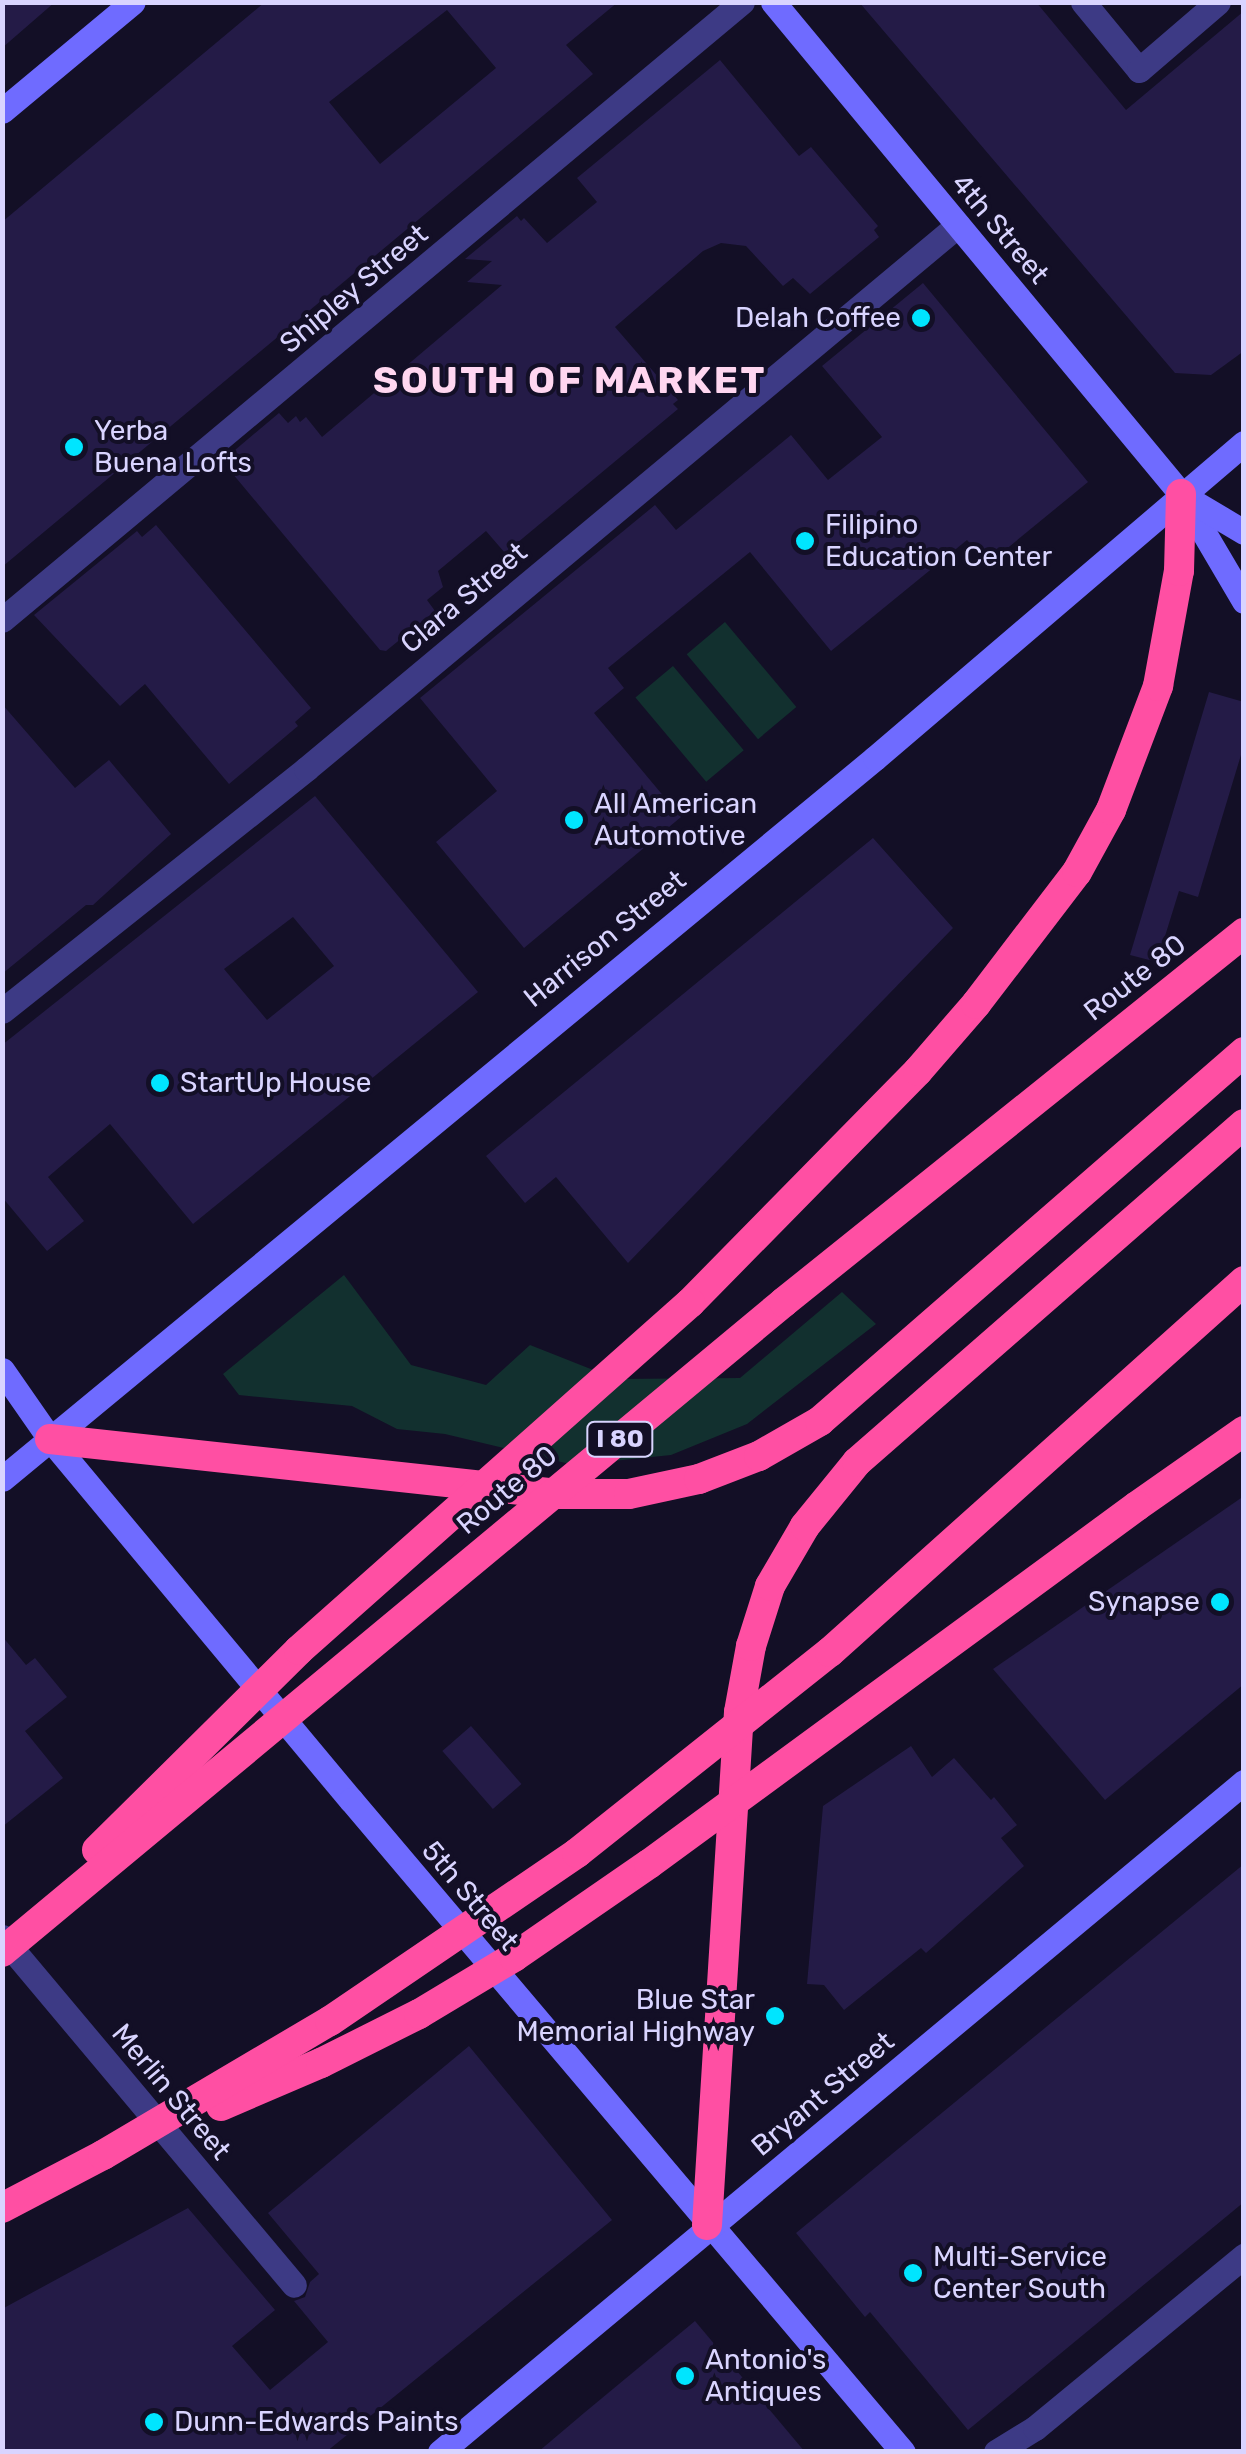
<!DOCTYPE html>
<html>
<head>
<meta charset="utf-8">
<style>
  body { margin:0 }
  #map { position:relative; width:1246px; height:2454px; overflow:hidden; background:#130f26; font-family:Rubik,sans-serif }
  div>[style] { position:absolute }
  .green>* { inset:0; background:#12302f; transform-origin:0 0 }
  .building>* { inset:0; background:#241b47; transform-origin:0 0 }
  .street>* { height:25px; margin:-12.5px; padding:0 12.5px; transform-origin:12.5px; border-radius:12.5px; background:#3d3a85 }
  .secondary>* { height:25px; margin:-12.5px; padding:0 12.5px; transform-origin:12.5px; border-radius:12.5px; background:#6f6bff }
  .highway>* { height:30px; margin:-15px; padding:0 15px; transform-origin:15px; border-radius:15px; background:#ff4fa3 }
  .highway-bridge>* { height:30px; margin:-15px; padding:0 15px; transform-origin:15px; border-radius:15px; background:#ff4fa3 }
  .dots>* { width:28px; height:28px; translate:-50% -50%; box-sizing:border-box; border:5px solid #130f26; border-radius:50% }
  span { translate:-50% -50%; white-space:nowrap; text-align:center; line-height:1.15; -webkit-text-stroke:8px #130f26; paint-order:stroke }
  .shield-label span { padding:2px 8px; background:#130f26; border:2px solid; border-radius:8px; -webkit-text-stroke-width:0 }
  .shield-label { font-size:25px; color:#d9d4ff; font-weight:700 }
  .street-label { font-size:28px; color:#d9d4ff }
  .poi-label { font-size:28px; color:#d9d4ff }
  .right { translate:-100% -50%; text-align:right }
  .left { translate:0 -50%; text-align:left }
  .district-label { font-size:38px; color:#ffd6f0; font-weight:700; letter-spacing:2.5px }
  .frame { position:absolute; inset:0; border:5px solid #d9d4ff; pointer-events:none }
</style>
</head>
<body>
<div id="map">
  <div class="green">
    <i style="left:725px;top:622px;width:111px;height:50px;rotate:50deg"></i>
    <i style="left:673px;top:666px;width:110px;height:49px;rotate:50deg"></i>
    <i style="clip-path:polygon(344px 1275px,411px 1365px,486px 1385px,530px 1345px,616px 1379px,740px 1378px,842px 1292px,876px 1324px,747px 1424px,671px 1455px,574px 1465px,445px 1434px,397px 1429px,352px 1406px,239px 1395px,223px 1374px)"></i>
  </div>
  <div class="building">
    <i style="clip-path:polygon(2px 2px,55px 2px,2px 48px)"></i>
    <i style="clip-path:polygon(evenodd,265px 2px,618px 2px,566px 45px,593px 74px,2px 567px,2px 222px,265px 2px,447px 10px,496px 68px,380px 164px,329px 102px,447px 10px)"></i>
    <i style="clip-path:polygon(859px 2px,1036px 2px,1126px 110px,1244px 11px,1244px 351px,1211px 375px,1175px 373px)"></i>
    <i style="clip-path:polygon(720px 60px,799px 156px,811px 147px,878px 226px,874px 230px,879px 237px,810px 294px,793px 278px,783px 286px,746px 246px,721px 243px,703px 251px,615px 327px,678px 400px,673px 404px,678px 409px,505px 553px,486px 531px,438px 571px,443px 587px,427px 600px,435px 611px,386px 651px,380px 650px,222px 461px,279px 413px,288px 423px,296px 416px,300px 422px,306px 417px,322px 437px,502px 285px,467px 282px,492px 261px,465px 259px,517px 216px,521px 221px,524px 218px,547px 243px,597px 202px,577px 178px)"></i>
    <i style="clip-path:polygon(923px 283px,1088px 482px,988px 564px,967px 540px,831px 651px,750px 552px,608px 668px,624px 688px,594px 713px,681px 817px,524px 948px,436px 842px,497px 791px,420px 698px,655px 505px,676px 530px,791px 435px,828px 480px,882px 437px,822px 366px)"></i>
    <i style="clip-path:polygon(156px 525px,311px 708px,295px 722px,298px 726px,229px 784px,145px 684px,120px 706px,34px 615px,137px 531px,142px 537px)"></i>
    <i style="clip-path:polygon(1209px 692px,1244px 702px,1244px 745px,1198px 897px,1179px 891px,1157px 962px,1130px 955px)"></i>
    <i style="clip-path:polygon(2px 704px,75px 788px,109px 760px,171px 834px,93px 905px,86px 905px,2px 974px)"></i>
    <i style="clip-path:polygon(evenodd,315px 796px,478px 992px,193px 1224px,110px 1124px,48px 1177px,84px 1221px,47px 1251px,2px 1197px,2px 1045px,315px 796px,293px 917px,334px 966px,267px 1020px,224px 969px,293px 917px)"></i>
    <i style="clip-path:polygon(873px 838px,953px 928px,628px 1263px,556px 1177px,525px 1203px,486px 1156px)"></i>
    <i style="clip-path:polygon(1244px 1496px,1244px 1684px,1105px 1800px,993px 1669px)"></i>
    <i style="clip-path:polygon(2px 1636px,26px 1665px,35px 1658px,67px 1697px,25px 1731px,63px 1778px,2px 1827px)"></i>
    <i style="left:471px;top:1726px;width:77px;height:38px;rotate:49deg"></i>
    <i style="clip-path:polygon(911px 1746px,932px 1777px,954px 1758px,991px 1800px,994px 1797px,1017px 1825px,1001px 1838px,1024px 1866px,926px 1953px,921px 1948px,844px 2010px,824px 1985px,807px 1984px,823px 1806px)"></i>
    <i style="clip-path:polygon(1244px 1864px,1244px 2202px,968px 2430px,870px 2312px,865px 2317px,796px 2233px)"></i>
    <i style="clip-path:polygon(469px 2046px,612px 2220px,326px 2452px,2px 2452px,2px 2309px,188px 2208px,275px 2310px,232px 2346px,270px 2390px,328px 2342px,294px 2301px,305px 2297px,310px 2282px,319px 2274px,268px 2213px)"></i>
    <i style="clip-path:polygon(695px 2321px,805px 2452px,538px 2452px,584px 2413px)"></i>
  </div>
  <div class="street">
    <i style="left:1083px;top:2px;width:88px;rotate:50.5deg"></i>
    <i style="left:1139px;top:70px;width:104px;rotate:-40.7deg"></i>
    <i style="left:2px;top:620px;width:964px;rotate:-39.87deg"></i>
    <i style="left:2px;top:1011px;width:389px;rotate:-38.5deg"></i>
    <i style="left:306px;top:769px;width:849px;rotate:-39.84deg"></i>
    <i style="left:2px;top:1937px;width:454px;rotate:50deg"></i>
    <i style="left:996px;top:2452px;width:46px;rotate:-31.6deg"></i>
    <i style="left:1035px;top:2428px;width:271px;rotate:-39.5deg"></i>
  </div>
  <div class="secondary">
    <i style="left:773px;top:2px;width:639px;rotate:50.33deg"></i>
    <i style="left:1181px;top:494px;width:124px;rotate:59.5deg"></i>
    <i style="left:2px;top:111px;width:170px;rotate:-39.8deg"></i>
    <i style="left:1185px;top:497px;width:69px;rotate:30.7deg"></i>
    <i style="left:2px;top:1370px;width:84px;rotate:55.2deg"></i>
    <i style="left:50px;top:1439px;width:470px;rotate:50.2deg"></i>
    <i style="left:351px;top:1800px;width:854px;rotate:49.75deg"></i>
    <i style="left:2px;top:1479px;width:1132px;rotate:-39.55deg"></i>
    <i style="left:875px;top:758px;width:485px;rotate:-40.5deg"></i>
    <i style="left:440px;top:2452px;width:1047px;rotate:-39.81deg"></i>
  </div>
  <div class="highway">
    <i style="left:690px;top:1303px;width:325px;rotate:-45.5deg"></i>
    <i style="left:918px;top:1071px;width:89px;rotate:-49.1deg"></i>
    <i style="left:976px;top:1004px;width:166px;rotate:-52.6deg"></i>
    <i style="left:1077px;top:872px;width:71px;rotate:-61.3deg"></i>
    <i style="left:1111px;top:810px;width:133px;rotate:-69.2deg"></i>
    <i style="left:1158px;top:686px;width:117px;rotate:-79.7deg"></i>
    <i style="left:1179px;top:571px;width:77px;rotate:-88.5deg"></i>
    <i style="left:50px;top:1439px;width:511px;rotate:6.18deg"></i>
    <i style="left:558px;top:1494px;width:71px"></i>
    <i style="left:629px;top:1494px;width:72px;rotate:-12.1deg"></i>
    <i style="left:699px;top:1479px;width:64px;rotate:-21deg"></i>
    <i style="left:759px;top:1456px;width:70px;rotate:-29.8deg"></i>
    <i style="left:820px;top:1421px;width:562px;rotate:-41.03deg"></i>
    <i style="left:1137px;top:1506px;width:131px;rotate:-35deg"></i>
    <i style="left:2px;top:2208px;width:114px;rotate:-27.7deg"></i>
    <i style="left:707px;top:2225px;width:514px;rotate:-86.43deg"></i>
    <i style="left:739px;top:1712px;width:67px;rotate:-79.7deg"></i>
    <i style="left:751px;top:1646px;width:63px;rotate:-72.4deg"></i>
    <i style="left:770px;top:1586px;width:69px;rotate:-59.7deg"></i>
    <i style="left:805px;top:1526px;width:82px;rotate:-50.9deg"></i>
    <i style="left:857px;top:1462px;width:514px;rotate:-41.13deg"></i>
  </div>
  <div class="highway-bridge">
    <i style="left:97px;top:1850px;width:284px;rotate:-44.7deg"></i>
    <i style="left:299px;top:1650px;width:523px;rotate:-41.59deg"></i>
    <i style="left:2px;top:1952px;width:1017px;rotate:-39.73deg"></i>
    <i style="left:784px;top:1302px;width:590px;rotate:-38.74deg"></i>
    <i style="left:221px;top:2106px;width:109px;rotate:-23.3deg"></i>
    <i style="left:321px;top:2063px;width:110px;rotate:-26.6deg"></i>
    <i style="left:419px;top:2014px;width:111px;rotate:-31deg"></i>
    <i style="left:514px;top:1957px;width:164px;rotate:-34.6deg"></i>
    <i style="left:649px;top:1864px;width:605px;rotate:-36.26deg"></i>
    <i style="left:103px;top:2155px;width:264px;rotate:-30.6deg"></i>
    <i style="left:330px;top:2021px;width:299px;rotate:-34.2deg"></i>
    <i style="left:577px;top:1853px;width:323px;rotate:-38.5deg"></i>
    <i style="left:830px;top:1652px;width:556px;rotate:-41.86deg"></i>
  </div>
  <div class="dots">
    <i style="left:921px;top:318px;background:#00e5ff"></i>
    <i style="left:74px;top:447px;background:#00e5ff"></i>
    <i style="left:805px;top:541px;background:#00e5ff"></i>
    <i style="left:574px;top:820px;background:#00e5ff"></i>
    <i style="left:160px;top:1083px;background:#00e5ff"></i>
    <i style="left:1220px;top:1602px;background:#00e5ff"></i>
    <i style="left:775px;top:2016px;background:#00e5ff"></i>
    <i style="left:913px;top:2273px;background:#00e5ff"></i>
    <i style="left:685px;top:2376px;background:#00e5ff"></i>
    <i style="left:154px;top:2422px;background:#00e5ff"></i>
  </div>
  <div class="shield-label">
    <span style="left:620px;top:1439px">I 80</span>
  </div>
  <div class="street-label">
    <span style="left:1000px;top:229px;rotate:50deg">4th Street</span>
    <span style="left:354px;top:289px;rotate:-40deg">Shipley Street</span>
    <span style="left:464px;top:598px;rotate:-40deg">Clara Street</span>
    <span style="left:605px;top:939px;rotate:-39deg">Harrison Street</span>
    <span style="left:1135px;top:978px;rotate:-38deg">Route 80</span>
    <span style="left:507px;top:1490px;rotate:-40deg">Route 80</span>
    <span style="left:470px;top:1896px;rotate:50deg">5th Street</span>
    <span style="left:171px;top:2092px;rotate:50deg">Merlin Street</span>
    <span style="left:823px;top:2094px;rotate:-40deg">Bryant Street</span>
  </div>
  <div class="poi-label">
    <span class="right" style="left:901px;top:318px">Delah Coffee</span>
    <span class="left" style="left:94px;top:447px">Yerba<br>Buena Lofts</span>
    <span class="left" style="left:825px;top:541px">Filipino<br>Education Center</span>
    <span class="left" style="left:594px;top:820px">All American<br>Automotive</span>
    <span class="left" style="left:180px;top:1083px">StartUp House</span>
    <span class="right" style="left:1200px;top:1602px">Synapse</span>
    <span class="right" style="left:755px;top:2016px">Blue Star<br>Memorial Highway</span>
    <span class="left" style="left:933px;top:2273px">Multi-Service<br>Center South</span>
    <span class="left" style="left:705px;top:2376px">Antonio's<br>Antiques</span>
    <span class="left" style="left:174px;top:2422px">Dunn-Edwards Paints</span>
  </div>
  <div class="district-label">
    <span style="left:570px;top:381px">SOUTH OF MARKET</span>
  </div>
  <div class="frame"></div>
</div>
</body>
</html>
